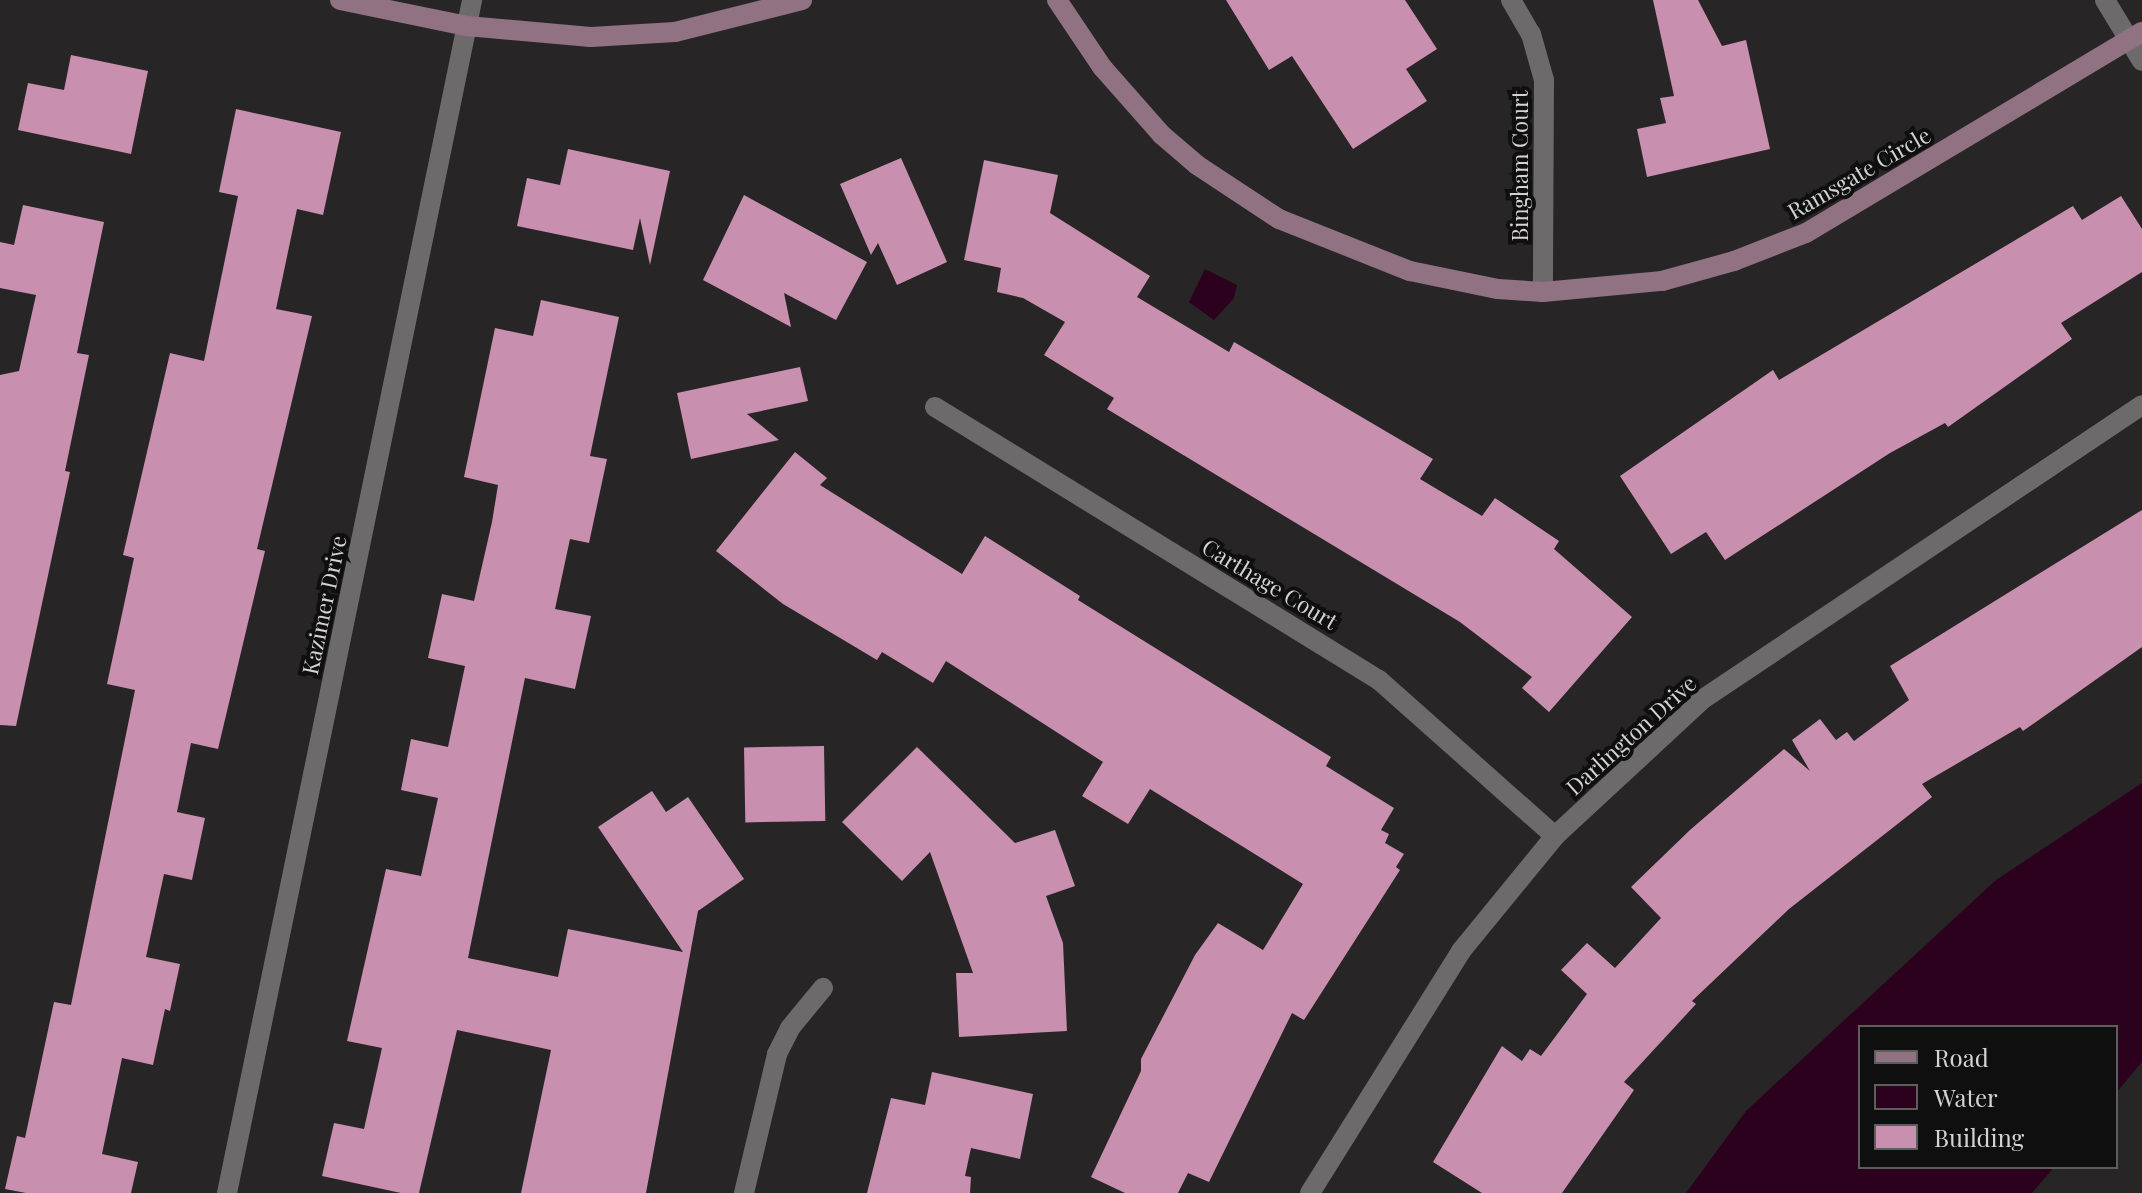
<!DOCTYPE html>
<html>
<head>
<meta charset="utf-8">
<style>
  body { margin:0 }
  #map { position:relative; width:2142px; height:1193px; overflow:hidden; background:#282527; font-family:"Playfair Display",serif }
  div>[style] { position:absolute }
  .water>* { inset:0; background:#2c011d }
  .building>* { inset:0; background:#c98faf; transform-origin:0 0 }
  .street>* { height:20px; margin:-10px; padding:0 10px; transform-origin:10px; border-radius:10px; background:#6d6a6b }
  .secondary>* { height:20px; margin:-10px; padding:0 10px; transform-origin:10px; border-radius:10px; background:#907282 }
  span { translate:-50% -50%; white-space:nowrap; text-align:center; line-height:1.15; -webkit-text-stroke:8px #100f0f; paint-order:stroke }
  .street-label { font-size:22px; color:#d4d2d3 }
  .legend { position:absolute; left:1858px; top:1025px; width:260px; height:144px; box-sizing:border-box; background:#100f0f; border:2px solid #5e5d5d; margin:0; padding:10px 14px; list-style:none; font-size:24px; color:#d4d2d3 }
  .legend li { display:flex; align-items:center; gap:16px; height:40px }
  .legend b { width:40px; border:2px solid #5e5d5d }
</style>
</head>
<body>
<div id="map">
  <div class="water">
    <i style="clip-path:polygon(1205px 269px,1237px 285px,1234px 298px,1214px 320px,1189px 302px)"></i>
    <i style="clip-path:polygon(2142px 783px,2142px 1062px,2116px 1093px,2116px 1027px,1860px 1027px,1860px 1167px,2054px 1167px,2032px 1193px,1686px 1193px,1746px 1111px,1996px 880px)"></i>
  </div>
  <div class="building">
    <i style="clip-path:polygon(1226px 0,1405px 0,1437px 49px,1406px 69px,1427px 101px,1353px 149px,1292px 56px,1269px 70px)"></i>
    <i style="clip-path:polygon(1653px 0,1698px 0,1722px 46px,1746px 40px,1770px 149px,1647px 177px,1637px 129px,1666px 123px,1660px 98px,1674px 96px)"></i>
    <i style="clip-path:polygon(71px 55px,148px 71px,131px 154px,18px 130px,28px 83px,64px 90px)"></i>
    <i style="clip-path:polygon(236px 109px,341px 132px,323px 215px,297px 209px,276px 309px,312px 316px,257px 549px,265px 551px,218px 749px,191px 743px,177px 812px,205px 818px,192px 880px,164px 874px,146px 957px,180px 964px,170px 1011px,165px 1009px,153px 1065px,122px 1058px,102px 1154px,138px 1162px,131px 1193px,26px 1193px,5px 1189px,17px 1136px,25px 1138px,54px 1002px,71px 1005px,135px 690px,107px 684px,134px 558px,123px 555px,170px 353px,204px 361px,238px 196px,219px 192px)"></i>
    <i style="clip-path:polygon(568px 149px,670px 171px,650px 265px,640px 218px,633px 250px,517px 226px,527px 178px,560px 185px)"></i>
    <i style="clip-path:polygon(901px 158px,947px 262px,897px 285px,878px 243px,871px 255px,840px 184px)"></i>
    <i style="clip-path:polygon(984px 160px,1058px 175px,1050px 213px,1150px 276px,1137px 297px,1229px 352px,1234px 342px,1433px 459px,1420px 479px,1482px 516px,1495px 498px,1559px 541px,1554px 549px,1632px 617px,1549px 712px,1522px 688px,1532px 677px,1460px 622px,1107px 409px,1114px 398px,1044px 355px,1065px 322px,1023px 298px,997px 292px,1001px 268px,964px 260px)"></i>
    <i style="clip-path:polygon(744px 195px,867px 262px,836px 320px,784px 293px,791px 327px,703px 280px)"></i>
    <i style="clip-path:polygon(2121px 196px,2142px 229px,2142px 272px,2061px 323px,2072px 339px,1948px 427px,1945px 423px,1890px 453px,1725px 560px,1706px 532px,1671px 554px,1620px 476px,1773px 370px,1779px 380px,2073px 206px,2082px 220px)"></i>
    <i style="clip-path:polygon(23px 205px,104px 222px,77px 353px,89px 355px,65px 471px,70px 472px,16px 726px,0 725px,0 375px,19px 371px,36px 295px,0 288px,0 242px,14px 245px)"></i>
    <i style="clip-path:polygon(541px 300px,619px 317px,590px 456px,607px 459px,589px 543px,570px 539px,555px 609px,591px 616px,575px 689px,525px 678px,468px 958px,558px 977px,568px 929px,683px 952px,598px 827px,652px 791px,666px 812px,688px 797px,744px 879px,698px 911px,646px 1193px,521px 1193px,551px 1050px,457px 1030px,419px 1193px,401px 1193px,322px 1176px,334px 1123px,364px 1129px,382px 1048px,347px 1041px,386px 869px,421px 876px,438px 798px,401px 790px,411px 739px,448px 747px,465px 666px,428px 658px,442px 594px,474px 601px,492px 522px,498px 485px,464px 477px,495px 328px,533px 336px)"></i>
    <i style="clip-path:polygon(800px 367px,808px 401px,747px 414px,779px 440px,691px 459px,677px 393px)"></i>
    <i style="clip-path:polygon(795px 452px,827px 478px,820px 485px,962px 574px,985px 536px,1080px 596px,1078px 600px,1331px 757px,1326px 766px,1394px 808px,1381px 830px,1389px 834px,1385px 843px,1404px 854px,1396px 867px,1400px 870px,1304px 1020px,1292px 1013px,1209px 1182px,1188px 1173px,1178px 1193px,1125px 1193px,1091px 1177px,1141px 1071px,1141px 1059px,1195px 955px,1218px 923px,1263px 950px,1303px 884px,1150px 789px,1128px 824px,1082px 796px,1103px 762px,946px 661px,933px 683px,882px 652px,877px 660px,783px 604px,716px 551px)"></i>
    <i style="clip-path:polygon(2142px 510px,2142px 647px,2023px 731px,2020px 727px,1922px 784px,1932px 797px,1789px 909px,1692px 1001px,1696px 1004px,1624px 1082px,1634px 1090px,1562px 1193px,1482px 1193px,1433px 1162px,1502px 1046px,1522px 1061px,1530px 1049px,1541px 1056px,1587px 994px,1561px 970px,1587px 943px,1615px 968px,1661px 918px,1631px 887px,1690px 830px,1784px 749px,1810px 771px,1792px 740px,1820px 719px,1836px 740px,1847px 732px,1854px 741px,1909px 700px,1890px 666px)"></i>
    <i style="left:824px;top:746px;width:75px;height:80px;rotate:89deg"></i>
    <i style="clip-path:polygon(917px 747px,1015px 843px,1055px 830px,1075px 886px,1046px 896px,1063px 943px,1067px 1031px,959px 1037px,956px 973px,973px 973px,930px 852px,902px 881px,842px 822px)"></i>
    <i style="clip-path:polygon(932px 1072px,1033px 1094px,1020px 1159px,971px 1148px,965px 1176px,971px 1177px,970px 1193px,867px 1193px,891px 1098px,925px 1105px)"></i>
  </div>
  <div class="street">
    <i style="left:1511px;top:0;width:39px;rotate:60deg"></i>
    <i style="left:1531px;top:34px;width:48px;rotate:74.2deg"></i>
    <i style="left:1544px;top:80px;width:212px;rotate:90.3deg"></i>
    <i style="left:2105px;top:0;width:71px;rotate:58.8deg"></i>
    <i style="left:935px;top:407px;width:521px;rotate:31.59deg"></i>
    <i style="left:1379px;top:680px;width:235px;rotate:41.6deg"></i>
    <i style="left:227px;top:1193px;width:1218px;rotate:-78.39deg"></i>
    <i style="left:744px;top:1193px;width:143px;rotate:-76.6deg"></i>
    <i style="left:777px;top:1054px;width:29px;rotate:-63deg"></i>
    <i style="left:790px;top:1028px;width:52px;rotate:-50.5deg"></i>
    <i style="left:1310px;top:1193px;width:285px;rotate:-58deg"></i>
    <i style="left:1461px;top:951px;width:149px;rotate:-50.7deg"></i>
    <i style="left:1555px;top:836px;width:202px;rotate:-42.8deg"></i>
    <i style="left:1703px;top:699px;width:528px;rotate:-33.81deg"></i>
  </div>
  <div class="secondary">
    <i style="left:340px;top:0;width:130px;rotate:11.6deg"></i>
    <i style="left:467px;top:26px;width:124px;rotate:5.1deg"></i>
    <i style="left:591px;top:37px;width:84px;rotate:-3.4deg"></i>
    <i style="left:675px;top:32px;width:131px;rotate:-14.1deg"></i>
    <i style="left:1057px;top:0;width:81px;rotate:56.1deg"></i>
    <i style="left:1102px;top:67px;width:91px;rotate:48.6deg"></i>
    <i style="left:1162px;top:135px;width:46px;rotate:40.6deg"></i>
    <i style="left:1197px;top:165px;width:98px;rotate:33.4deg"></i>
    <i style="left:1279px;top:219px;width:141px;rotate:21.7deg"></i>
    <i style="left:1410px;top:271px;width:90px;rotate:11.6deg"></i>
    <i style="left:1498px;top:289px;width:45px;rotate:3.8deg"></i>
    <i style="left:1543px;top:292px;width:120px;rotate:-5.3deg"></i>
    <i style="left:1662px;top:281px;width:75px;rotate:-15.5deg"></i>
    <i style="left:1734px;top:261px;width:77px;rotate:-21.3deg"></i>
    <i style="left:1806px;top:233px;width:392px;rotate:-30.9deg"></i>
  </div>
  <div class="street-label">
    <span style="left:1520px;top:166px;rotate:-90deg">Bingham Court</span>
    <span style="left:1859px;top:173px;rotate:-30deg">Ramsgate Circle</span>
    <span style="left:1270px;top:584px;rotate:31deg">Carthage Court</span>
    <span style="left:324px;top:605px;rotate:-78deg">Kazimer Drive</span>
    <span style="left:1631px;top:735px;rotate:-42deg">Darlington Drive</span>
  </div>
  <ul class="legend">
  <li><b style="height:10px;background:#907282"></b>Road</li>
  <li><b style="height:22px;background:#2c011d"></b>Water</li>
  <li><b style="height:22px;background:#c98faf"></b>Building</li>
  </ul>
</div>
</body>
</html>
